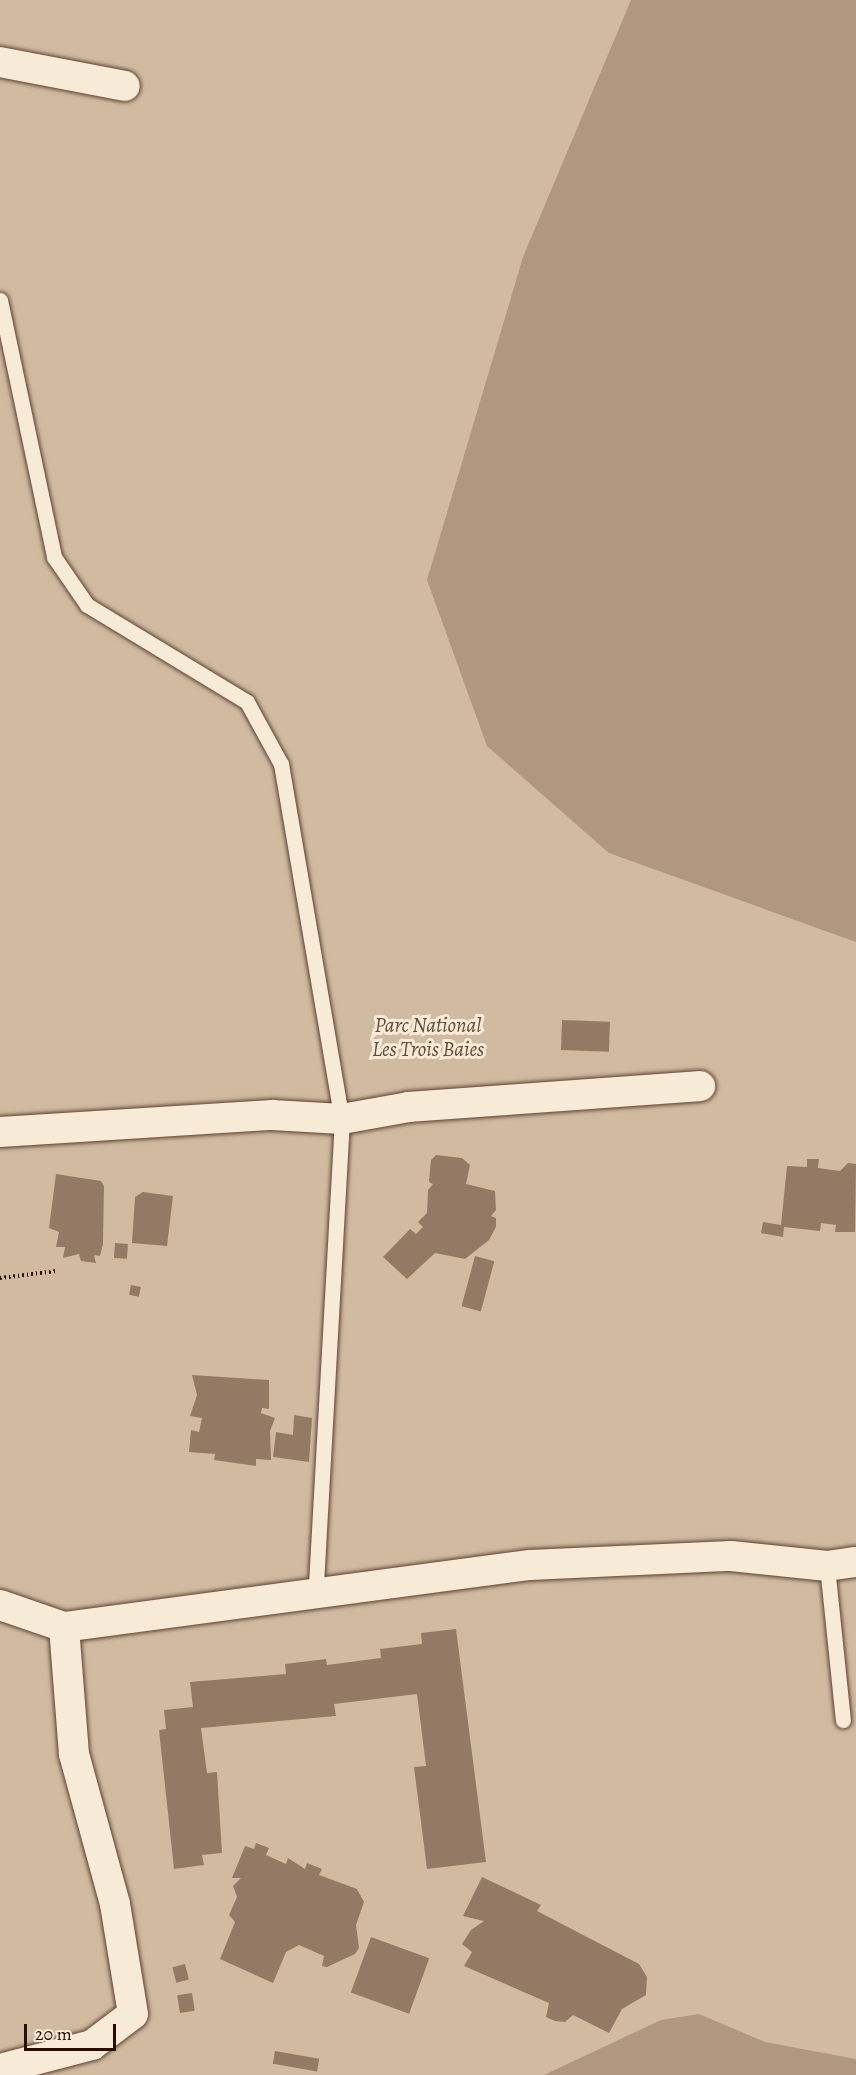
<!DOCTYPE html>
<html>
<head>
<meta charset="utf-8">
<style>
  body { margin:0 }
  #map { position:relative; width:856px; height:2075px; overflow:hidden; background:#f2dfc2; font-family:Alegreya,serif }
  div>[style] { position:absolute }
  .green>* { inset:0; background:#d0bba1; transform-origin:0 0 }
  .water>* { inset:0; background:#af9780 }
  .building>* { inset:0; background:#937a65; transform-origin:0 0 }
  .path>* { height:4px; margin-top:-2px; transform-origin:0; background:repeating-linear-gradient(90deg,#2c0c01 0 1.5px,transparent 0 4.5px) }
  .roads { filter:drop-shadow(0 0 2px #5e4131) drop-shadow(0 0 2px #5e4131) }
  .lane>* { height:15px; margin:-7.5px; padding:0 7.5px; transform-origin:7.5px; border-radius:7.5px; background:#f7ead7 }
  .street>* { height:30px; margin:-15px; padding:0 15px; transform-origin:15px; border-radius:15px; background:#f7ead7 }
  span { translate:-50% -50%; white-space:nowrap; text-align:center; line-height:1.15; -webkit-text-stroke:6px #f7ead7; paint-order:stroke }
  .park-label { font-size:21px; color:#654939; font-style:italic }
  .scale { position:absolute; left:24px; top:2024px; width:92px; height:27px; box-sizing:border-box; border:3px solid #2c0c01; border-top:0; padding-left:8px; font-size:18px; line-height:21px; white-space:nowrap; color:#2c0c01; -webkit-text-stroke:4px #f7ead7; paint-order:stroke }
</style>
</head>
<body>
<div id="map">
  <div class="green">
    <i style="left:0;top:0;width:856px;height:2075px"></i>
  </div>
  <div class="water">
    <i style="clip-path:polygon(631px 0,856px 0,856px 942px,609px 853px,487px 746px,427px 580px,523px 257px)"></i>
    <i style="clip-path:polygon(699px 2014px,765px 2042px,856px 2059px,856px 2075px,544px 2075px,661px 2020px)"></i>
  </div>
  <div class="building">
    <i style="left:562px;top:1020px;width:48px;height:30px;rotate:2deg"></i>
    <i style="clip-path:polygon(436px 1155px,462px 1158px,470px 1165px,466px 1184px,495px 1191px,496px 1210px,491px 1216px,496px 1218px,496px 1227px,489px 1240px,465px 1259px,435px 1253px,407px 1279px,383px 1257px,410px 1229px,416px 1234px,423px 1227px,418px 1222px,427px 1213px,428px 1190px,433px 1184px,429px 1182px,431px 1160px)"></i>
    <i style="clip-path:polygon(807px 1159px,819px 1159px,818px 1168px,840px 1171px,848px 1163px,856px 1164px,855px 1232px,835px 1232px,836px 1225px,821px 1223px,820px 1231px,784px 1227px,783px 1237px,761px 1233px,763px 1222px,781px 1225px,787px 1166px,807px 1167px)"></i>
    <i style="clip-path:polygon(56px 1174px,101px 1181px,104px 1186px,103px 1244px,100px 1256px,94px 1255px,96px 1263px,81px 1261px,79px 1254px,63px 1258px,65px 1247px,56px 1247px,59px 1232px,49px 1228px)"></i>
    <i style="clip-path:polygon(143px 1192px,173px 1196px,167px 1246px,132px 1243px,135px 1197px)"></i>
    <i style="left:115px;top:1243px;width:13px;height:15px;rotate:4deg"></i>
    <i style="left:475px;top:1256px;width:20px;height:52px;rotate:15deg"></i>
    <i style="left:131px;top:1285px;width:10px;height:10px;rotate:11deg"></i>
    <i style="clip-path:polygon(192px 1375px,269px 1380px,269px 1409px,262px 1408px,261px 1413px,275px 1418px,270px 1431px,271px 1460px,256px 1459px,256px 1466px,214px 1460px,215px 1454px,189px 1452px,191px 1430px,199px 1432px,202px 1418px,190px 1416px,197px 1395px)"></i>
    <i style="clip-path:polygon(294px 1415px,312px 1418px,309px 1462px,273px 1457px,276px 1432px,293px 1435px)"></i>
    <i style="clip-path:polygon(456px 1629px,486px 1862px,427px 1869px,414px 1767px,426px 1766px,417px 1694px,334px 1704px,336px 1716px,201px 1728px,207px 1773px,217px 1772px,222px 1853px,202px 1855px,204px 1865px,174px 1869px,159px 1730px,166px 1729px,164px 1710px,193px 1707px,190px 1682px,286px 1674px,285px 1664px,326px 1659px,327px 1665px,381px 1658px,380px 1649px,422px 1644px,421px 1633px)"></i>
    <i style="clip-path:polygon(256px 1843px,269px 1848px,266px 1855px,286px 1864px,288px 1858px,305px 1869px,307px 1863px,322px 1869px,319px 1875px,357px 1889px,364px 1902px,356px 1925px,359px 1948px,355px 1954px,327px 1967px,322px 1966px,324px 1956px,299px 1945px,286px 1952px,273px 1983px,220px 1959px,235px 1922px,229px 1915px,237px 1897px,233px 1886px,241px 1878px,232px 1878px,245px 1846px,254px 1849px)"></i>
    <i style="clip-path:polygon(482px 1877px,541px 1905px,537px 1911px,639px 1964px,647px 1977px,646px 1995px,622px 2009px,609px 2033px,573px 2015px,565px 2022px,555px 2021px,546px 2017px,549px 2003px,464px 1966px,472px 1952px,462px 1944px,471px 1930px,484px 1921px,463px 1916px)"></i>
    <i style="left:371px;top:1937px;width:62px;height:59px;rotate:20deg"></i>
    <i style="left:185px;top:1964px;width:16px;height:13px;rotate:76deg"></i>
    <i style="left:192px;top:1993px;width:18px;height:15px;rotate:81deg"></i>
    <i style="left:275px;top:2051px;width:45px;height:13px;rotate:10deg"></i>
  </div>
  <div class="path">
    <i style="left:0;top:1278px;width:57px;rotate:-7deg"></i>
  </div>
  <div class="roads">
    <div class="lane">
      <i style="left:0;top:300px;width:263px;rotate:78.1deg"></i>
      <i style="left:54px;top:557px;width:58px;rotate:55.5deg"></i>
      <i style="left:87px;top:605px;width:187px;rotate:31.2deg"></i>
      <i style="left:247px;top:702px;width:71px;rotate:61.3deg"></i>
      <i style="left:281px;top:764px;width:360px;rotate:80.3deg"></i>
      <i style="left:342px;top:1119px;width:473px;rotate:93.2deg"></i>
      <i style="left:827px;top:1566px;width:155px;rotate:84.1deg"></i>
    </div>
    <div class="street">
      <i style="left:0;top:62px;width:127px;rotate:10.9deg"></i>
      <i style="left:0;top:1132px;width:273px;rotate:-3.6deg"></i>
      <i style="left:272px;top:1115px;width:70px;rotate:3.3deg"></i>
      <i style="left:342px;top:1119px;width:68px;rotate:-10.2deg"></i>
      <i style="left:409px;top:1107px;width:292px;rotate:-4.1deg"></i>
      <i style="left:0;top:1605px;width:68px;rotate:19deg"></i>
      <i style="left:64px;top:1627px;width:470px;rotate:-7.6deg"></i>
      <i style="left:530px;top:1565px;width:201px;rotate:-2.6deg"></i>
      <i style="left:731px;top:1556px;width:97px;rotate:5.9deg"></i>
      <i style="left:827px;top:1566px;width:29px;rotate:-8deg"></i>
      <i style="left:0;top:2069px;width:95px;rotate:-14.6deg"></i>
      <i style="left:92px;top:2045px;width:51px;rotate:-37.1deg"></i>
      <i style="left:133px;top:2014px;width:111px;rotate:-99.3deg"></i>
      <i style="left:115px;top:1904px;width:156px;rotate:-105.3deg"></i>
      <i style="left:74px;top:1754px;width:127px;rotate:-94.5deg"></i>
    </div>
  </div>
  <div class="park-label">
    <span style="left:428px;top:1037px">Parc National<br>Les Trois Baies</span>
  </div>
  <div class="scale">20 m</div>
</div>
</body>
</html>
